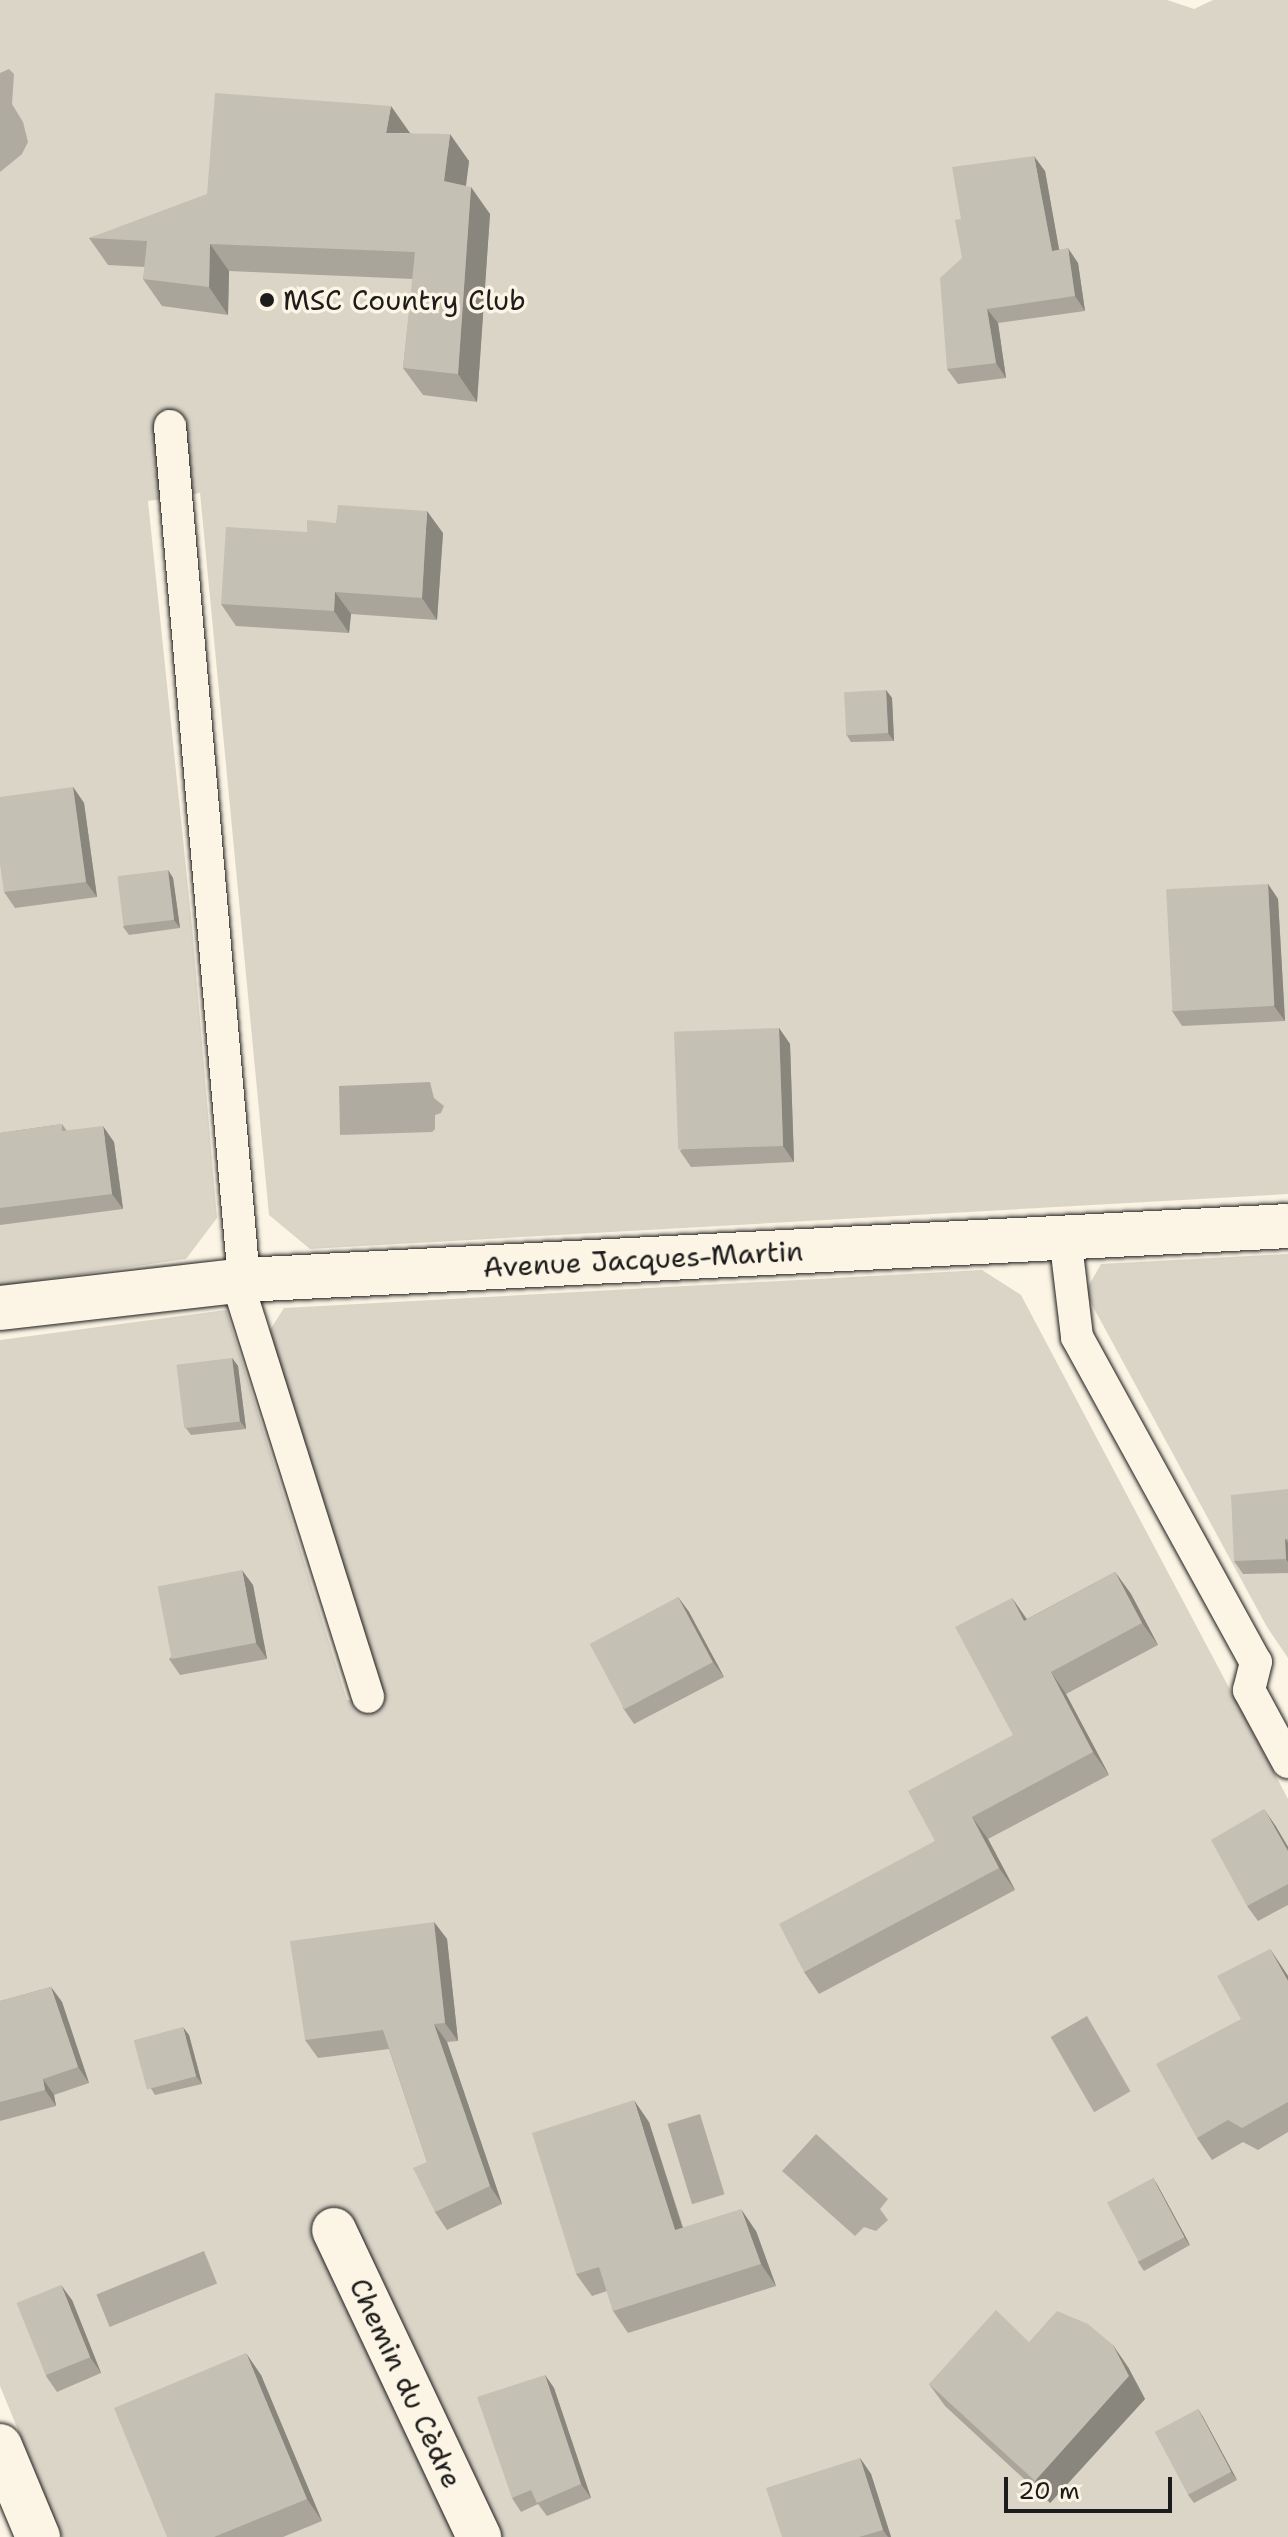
<!DOCTYPE html>
<html>
<head>
<meta charset="utf-8">
<style>
  body { margin:0 }
  #map { position:relative; width:1288px; height:2537px; overflow:hidden; background:#fcf5e5; font-family:"Shantell Sans",sans-serif }
  div>[style] { position:absolute }
  .green>* { inset:0; background:#dbd5c8 }
  .water>* { inset:0; background:#b0aba1; transform-origin:0 0 }
  .roads { filter:drop-shadow(0 0 2px #1c1c1c) drop-shadow(0 0 2px #1c1c1c) }
  .lane>* { height:32px; margin:-16px; padding:0 16px; transform-origin:16px; border-radius:16px; background:#fcf5e5 }
  .street>* { height:44px; margin:-22px; padding:0 22px; transform-origin:22px; border-radius:22px; background:#fcf5e5 }
  .wall>* { inset:0; background:#a9a59a }
  .shaded-wall>* { inset:0; background:#89867d }
  .building>* { inset:0; background:#c4c0b3; transform-origin:0 0 }
  .dots>* { width:22px; height:22px; translate:-50% -50%; box-sizing:border-box; border:4px solid #fcf5e5; border-radius:50% }
  span { translate:-50% -50%; white-space:nowrap; text-align:center; line-height:1.15; -webkit-text-stroke:7px #fcf5e5; paint-order:stroke }
  .poi-label { font-size:28px; color:#1c1c1c }
  .left { translate:0 -50%; text-align:left }
  .street-label { font-size:28px; color:#1c1c1c }
  .scale { position:absolute; left:1004px; top:2477px; width:168px; height:36px; box-sizing:border-box; border:4px solid #1c1c1c; border-top:0; padding-left:10px; font-size:24px; line-height:28px; white-space:nowrap; color:#1c1c1c; -webkit-text-stroke:6px #fcf5e5; paint-order:stroke }
</style>
</head>
<body>
<div id="map">
  <div class="green">
    <i style="clip-path:polygon(0 0,1167px 0,1194px 9px,1213px 0,1288px 0,1288px 1194px,310px 1249px,269px 1215px,200px 493px,148px 501px,192px 926px,217px 1218px,186px 1259px,0 1286px)"></i>
    <i style="clip-path:polygon(1288px 1254px,1288px 1658px,1267px 1627px,1085px 1292px,1101px 1264px)"></i>
    <i style="clip-path:polygon(982px 1270px,1021px 1295px,1288px 1799px,1288px 2537px,62px 2537px,0 2386px,0 1340px,226px 1310px,347px 1700px,384px 1699px,268px 1333px,284px 1308px)"></i>
  </div>
  <div class="water">
    <i style="clip-path:polygon(9px 69px,14px 74px,12px 104px,23px 122px,28px 142px,22px 154px,0 172px,0 73px)"></i>
    <i style="clip-path:polygon(430px 1082px,434px 1098px,444px 1106px,441px 1113px,435px 1115px,435px 1129px,432px 1132px,340px 1135px,339px 1086px)"></i>
    <i style="left:1087px;top:2016px;width:87px;height:42px;rotate:60deg"></i>
    <i style="left:700px;top:2114px;width:84px;height:34px;rotate:73deg"></i>
    <i style="clip-path:polygon(816px 2134px,888px 2199px,880px 2209px,888px 2220px,876px 2231px,864px 2227px,855px 2236px,782px 2171px)"></i>
    <i style="left:204px;top:2251px;width:35px;height:116px;rotate:68deg"></i>
  </div>
  <div class="roads">
    <div class="lane">
      <i style="left:170px;top:426px;width:857px;rotate:85.05deg"></i>
      <i style="left:1065px;top:1236px;width:102px;rotate:83.2deg"></i>
      <i style="left:1077px;top:1337px;width:371px;rotate:61.2deg"></i>
      <i style="left:1256px;top:1662px;width:29px;rotate:104deg"></i>
      <i style="left:1249px;top:1690px;width:82px;rotate:61.6deg"></i>
      <i style="left:237px;top:1281px;width:436px;rotate:72.5deg"></i>
    </div>
    <div class="street">
      <i style="left:0;top:1308px;width:246px;rotate:-6.5deg"></i>
      <i style="left:244px;top:1280px;width:1045px;rotate:-2.96deg"></i>
      <i style="left:334px;top:2230px;width:340px;rotate:64.7deg"></i>
      <i style="left:0;top:2446px;width:99px;rotate:67.3deg"></i>
    </div>
  </div>
  <div class="wall">
    <i style="clip-path:polygon(410px 133px,469px 161px,466px 186px,490px 214px,477px 402px,423px 395px,403px 368px,413px 279px,229px 271px,228px 315px,162px 306px,143px 279px,145px 267px,108px 265px,89px 238px)"></i>
    <i style="clip-path:polygon(1045px 171px,1059px 249px,1078px 263px,1085px 311px,998px 323px,1006px 378px,958px 384px,947px 369px,962px 258px,961px 219px)"></i>
    <i style="clip-path:polygon(307px 532px,443px 533px,437px 620px,351px 614px,349px 633px,236px 626px,221px 604px)"></i>
    <i style="clip-path:polygon(886px 690px,892px 698px,894px 741px,851px 742px,846px 734px)"></i>
    <i style="clip-path:polygon(73px 787px,84px 803px,97px 897px,15px 908px,4px 892px)"></i>
    <i style="clip-path:polygon(168px 870px,173px 878px,180px 928px,129px 935px,123px 927px)"></i>
    <i style="clip-path:polygon(1268px 884px,1278px 899px,1285px 1021px,1182px 1026px,1172px 1011px)"></i>
    <i style="clip-path:polygon(779px 1028px,790px 1044px,794px 1162px,691px 1167px,680px 1151px)"></i>
    <i style="clip-path:polygon(62px 1124px,67px 1131px,114px 1142px,123px 1209px,0 1225px,0 1133px)"></i>
    <i style="clip-path:polygon(232px 1358px,238px 1366px,246px 1429px,191px 1435px,185px 1427px)"></i>
    <i style="clip-path:polygon(1288px 1489px,1288px 1573px,1243px 1574px,1234px 1561px)"></i>
    <i style="clip-path:polygon(1115px 1572px,1131px 1594px,1158px 1645px,1066px 1694px,1109px 1775px,988px 1839px,1015px 1890px,819px 1994px,804px 1972px,935px 1841px,1013px 1735px,1012px 1598px,1027px 1619px)"></i>
    <i style="clip-path:polygon(253px 1585px,267px 1659px,180px 1675px,169px 1659px)"></i>
    <i style="clip-path:polygon(678px 1597px,689px 1612px,724px 1677px,634px 1724px,623px 1708px)"></i>
    <i style="clip-path:polygon(1275px 1825px,1288px 1847px,1288px 1905px,1258px 1921px,1247px 1906px)"></i>
    <i style="clip-path:polygon(434px 1922px,447px 1939px,458px 2041px,447px 2042px,502px 2204px,447px 2230px,435px 2212px,427px 2162px,389px 2049px,318px 2058px,305px 2040px)"></i>
    <i style="clip-path:polygon(1270px 1949px,1288px 1976px,1288px 2132px,1258px 2150px,1243px 2142px,1212px 2160px,1197px 2138px,1241px 2019px)"></i>
    <i style="clip-path:polygon(51px 1987px,62px 2002px,89px 2083px,54px 2095px,56px 2106px,0 2121px,0 2001px)"></i>
    <i style="clip-path:polygon(189px 2035px,202px 2084px,155px 2095px,150px 2087px)"></i>
    <i style="clip-path:polygon(649px 2122px,683px 2227px,756px 2231px,776px 2286px,628px 2333px,613px 2311px,607px 2291px,592px 2296px,576px 2274px)"></i>
    <i style="clip-path:polygon(1153px 2178px,1158px 2186px,1190px 2245px,1144px 2271px,1138px 2262px)"></i>
    <i style="clip-path:polygon(72px 2300px,101px 2373px,57px 2392px,46px 2376px)"></i>
    <i style="clip-path:polygon(1029px 2342px,1128px 2367px,1145px 2399px,1050px 2503px,945px 2406px,929px 2384px)"></i>
    <i style="clip-path:polygon(261px 2375px,322px 2521px,283px 2537px,167px 2537px)"></i>
    <i style="clip-path:polygon(545px 2375px,554px 2388px,591px 2498px,547px 2516px,538px 2504px,521px 2512px,512px 2498px)"></i>
    <i style="clip-path:polygon(1198px 2409px,1203px 2417px,1237px 2480px,1194px 2503px,1188px 2495px)"></i>
    <i style="clip-path:polygon(860px 2458px,871px 2474px,891px 2537px,782px 2537px)"></i>
  </div>
  <div class="shaded-wall">
    <i style="clip-path:polygon(391px 106px,410px 133px,386px 133px)"></i>
    <i style="clip-path:polygon(450px 134px,469px 161px,463px 208px,444px 181px)"></i>
    <i style="clip-path:polygon(1034px 156px,1045px 171px,1062px 266px,1052px 251px)"></i>
    <i style="clip-path:polygon(471px 187px,490px 214px,477px 402px,458px 374px)"></i>
    <i style="clip-path:polygon(210px 244px,229px 271px,228px 315px,209px 287px)"></i>
    <i style="clip-path:polygon(1068px 248px,1078px 263px,1085px 311px,1075px 296px)"></i>
    <i style="clip-path:polygon(987px 309px,998px 323px,1006px 378px,996px 363px)"></i>
    <i style="clip-path:polygon(427px 511px,443px 533px,437px 620px,422px 598px)"></i>
    <i style="clip-path:polygon(335px 592px,351px 614px,349px 633px,334px 611px)"></i>
    <i style="clip-path:polygon(886px 690px,892px 698px,894px 741px,888px 733px)"></i>
    <i style="clip-path:polygon(73px 787px,84px 803px,97px 897px,86px 882px)"></i>
    <i style="clip-path:polygon(168px 870px,173px 878px,180px 928px,174px 920px)"></i>
    <i style="clip-path:polygon(1268px 884px,1278px 899px,1285px 1021px,1274px 1006px)"></i>
    <i style="clip-path:polygon(779px 1028px,790px 1044px,794px 1162px,783px 1146px)"></i>
    <i style="clip-path:polygon(103px 1126px,114px 1142px,123px 1209px,112px 1194px)"></i>
    <i style="clip-path:polygon(232px 1358px,238px 1366px,246px 1429px,240px 1421px)"></i>
    <i style="clip-path:polygon(1285px 1539px,1288px 1543px,1288px 1562px,1286px 1559px)"></i>
    <i style="clip-path:polygon(242px 1570px,253px 1585px,267px 1659px,256px 1643px)"></i>
    <i style="clip-path:polygon(1115px 1572px,1131px 1594px,1158px 1645px,1142px 1623px)"></i>
    <i style="clip-path:polygon(678px 1597px,689px 1612px,724px 1677px,713px 1662px)"></i>
    <i style="clip-path:polygon(1012px 1598px,1027px 1620px,1024px 1621px)"></i>
    <i style="clip-path:polygon(1051px 1672px,1066px 1694px,1109px 1775px,1093px 1752px)"></i>
    <i style="clip-path:polygon(1264px 1809px,1275px 1825px,1288px 1847px,1288px 1851px)"></i>
    <i style="clip-path:polygon(972px 1817px,988px 1839px,1015px 1890px,999px 1868px)"></i>
    <i style="clip-path:polygon(434px 1922px,447px 1939px,458px 2041px,445px 2023px)"></i>
    <i style="clip-path:polygon(1270px 1949px,1288px 1976px,1288px 1981px)"></i>
    <i style="clip-path:polygon(51px 1987px,62px 2002px,89px 2083px,78px 2067px)"></i>
    <i style="clip-path:polygon(434px 2024px,447px 2042px,502px 2204px,490px 2186px)"></i>
    <i style="clip-path:polygon(183px 2027px,189px 2035px,202px 2084px,196px 2076px)"></i>
    <i style="clip-path:polygon(43px 2079px,54px 2095px,56px 2106px,45px 2090px)"></i>
    <i style="clip-path:polygon(634px 2100px,649px 2122px,690px 2252px,675px 2230px)"></i>
    <i style="clip-path:polygon(1153px 2178px,1158px 2186px,1190px 2245px,1184px 2237px)"></i>
    <i style="clip-path:polygon(741px 2209px,756px 2231px,776px 2286px,761px 2264px)"></i>
    <i style="clip-path:polygon(61px 2285px,72px 2300px,101px 2373px,90px 2357px)"></i>
    <i style="clip-path:polygon(1113px 2345px,1128px 2367px,1145px 2399px,1050px 2503px,1035px 2481px)"></i>
    <i style="clip-path:polygon(246px 2353px,261px 2375px,322px 2521px,307px 2499px)"></i>
    <i style="clip-path:polygon(545px 2375px,554px 2388px,591px 2498px,581px 2484px)"></i>
    <i style="clip-path:polygon(1198px 2409px,1203px 2417px,1237px 2480px,1231px 2472px)"></i>
    <i style="clip-path:polygon(860px 2458px,871px 2474px,891px 2537px,888px 2537px,883px 2530px)"></i>
  </div>
  <div class="building">
    <i style="clip-path:polygon(215px 93px,391px 106px,386px 133px,450px 134px,444px 181px,471px 187px,458px 374px,403px 368px,415px 252px,210px 244px,209px 287px,143px 279px,147px 241px,89px 238px,207px 194px)"></i>
    <i style="clip-path:polygon(1034px 156px,1052px 251px,1068px 248px,1075px 296px,987px 309px,996px 363px,947px 369px,940px 278px,962px 258px,955px 220px,961px 219px,952px 167px)"></i>
    <i style="clip-path:polygon(338px 505px,427px 511px,422px 598px,335px 592px,334px 611px,221px 604px,226px 527px,307px 532px,307px 520px,336px 523px)"></i>
    <i style="left:886px;top:690px;width:43px;height:42px;rotate:87deg"></i>
    <i style="clip-path:polygon(73px 787px,86px 882px,4px 892px,0 864px,0 797px)"></i>
    <i style="left:168px;top:870px;width:50px;height:51px;rotate:83deg"></i>
    <i style="left:1268px;top:884px;width:122px;height:102px;rotate:87deg"></i>
    <i style="left:779px;top:1028px;width:118px;height:105px;rotate:88deg"></i>
    <i style="clip-path:polygon(62px 1124px,62px 1131px,103px 1126px,112px 1194px,0 1208px,0 1133px)"></i>
    <i style="left:232px;top:1358px;width:64px;height:56px;rotate:83deg"></i>
    <i style="clip-path:polygon(1288px 1489px,1288px 1539px,1285px 1539px,1286px 1559px,1234px 1561px,1231px 1495px)"></i>
    <i style="left:242px;top:1570px;width:74px;height:86px;rotate:79deg"></i>
    <i style="clip-path:polygon(1115px 1572px,1142px 1623px,1051px 1672px,1093px 1752px,972px 1817px,999px 1868px,804px 1972px,779px 1924px,935px 1841px,908px 1791px,1013px 1735px,955px 1627px,1012px 1598px,1024px 1621px)"></i>
    <i style="left:678px;top:1597px;width:74px;height:100px;rotate:62deg"></i>
    <i style="clip-path:polygon(1264px 1809px,1288px 1851px,1288px 1884px,1247px 1906px,1211px 1840px)"></i>
    <i style="clip-path:polygon(434px 1922px,445px 2023px,434px 2024px,490px 2186px,435px 2212px,413px 2168px,427px 2162px,383px 2030px,305px 2040px,290px 1941px)"></i>
    <i style="clip-path:polygon(1270px 1949px,1288px 1981px,1288px 2102px,1242px 2128px,1228px 2120px,1197px 2138px,1156px 2064px,1241px 2019px,1217px 1976px)"></i>
    <i style="clip-path:polygon(51px 1987px,78px 2067px,43px 2079px,45px 2090px,0 2102px,0 2001px)"></i>
    <i style="left:183px;top:2027px;width:51px;height:51px;rotate:75deg"></i>
    <i style="clip-path:polygon(634px 2100px,675px 2230px,741px 2209px,761px 2264px,613px 2311px,599px 2267px,576px 2274px,532px 2133px)"></i>
    <i style="left:1153px;top:2178px;width:67px;height:52px;rotate:62deg"></i>
    <i style="left:61px;top:2285px;width:78px;height:48px;rotate:68deg"></i>
    <i style="clip-path:polygon(996px 2310px,1029px 2342px,1057px 2311px,1088px 2324px,1113px 2345px,1129px 2376px,1035px 2481px,929px 2384px)"></i>
    <i style="clip-path:polygon(246px 2353px,307px 2499px,214px 2537px,167px 2537px,114px 2408px)"></i>
    <i style="clip-path:polygon(545px 2375px,581px 2484px,537px 2503px,531px 2490px,512px 2498px,477px 2397px)"></i>
    <i style="left:1198px;top:2409px;width:71px;height:49px;rotate:62deg"></i>
    <i style="clip-path:polygon(860px 2458px,883px 2530px,859px 2537px,782px 2537px,766px 2488px)"></i>
  </div>
  <div class="dots">
    <i style="left:267px;top:300px;background:#1c1c1c"></i>
  </div>
  <div class="poi-label">
    <span class="left" style="left:283px;top:300px">MSC Country Club</span>
  </div>
  <div class="street-label">
    <span style="left:643px;top:1259px;rotate:-3deg">Avenue Jacques-Martin</span>
    <span style="left:406px;top:2383px;rotate:65deg">Chemin du Cèdre</span>
  </div>
  <div class="scale">20 m</div>
</div>
</body>
</html>
